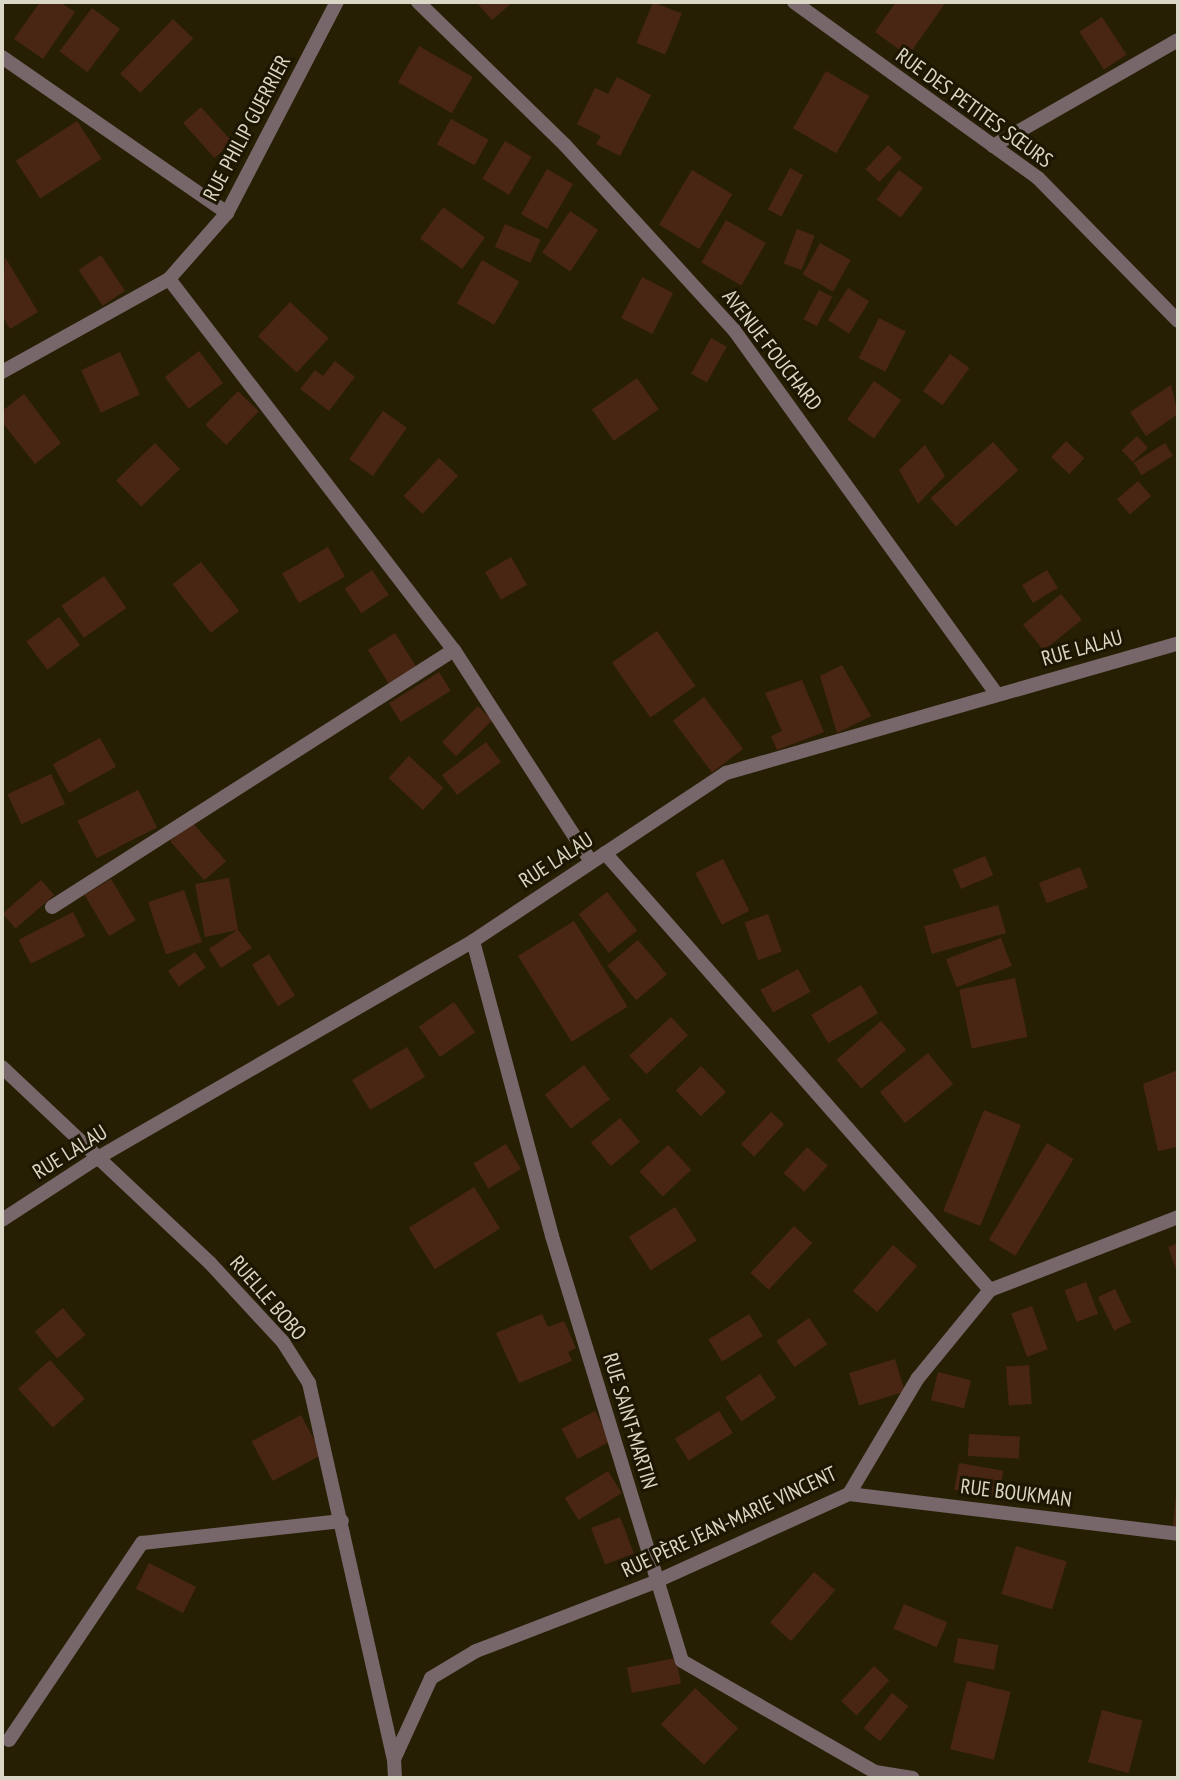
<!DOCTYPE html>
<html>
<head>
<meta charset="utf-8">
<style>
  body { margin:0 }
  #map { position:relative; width:1180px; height:1780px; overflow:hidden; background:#271f03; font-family:"PT Sans Narrow",sans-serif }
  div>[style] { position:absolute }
  .building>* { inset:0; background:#492614; transform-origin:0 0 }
  .street>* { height:14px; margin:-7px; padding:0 7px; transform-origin:7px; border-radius:7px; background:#77676a }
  span { translate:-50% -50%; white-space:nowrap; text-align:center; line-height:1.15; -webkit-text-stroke:6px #1d1600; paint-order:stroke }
  .street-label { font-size:21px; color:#dbd7c6 }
  .frame { position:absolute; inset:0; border:4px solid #dbd7c6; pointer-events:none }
</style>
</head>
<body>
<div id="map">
  <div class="building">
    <i style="clip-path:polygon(40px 2px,60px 2px,75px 12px,43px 59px,14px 39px)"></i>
    <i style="clip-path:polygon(476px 2px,513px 2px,492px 20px)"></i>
    <i style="left:653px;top:2px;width:31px;height:44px;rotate:22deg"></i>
    <i style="clip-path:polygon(896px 2px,946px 2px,908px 56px,875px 32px)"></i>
    <i style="left:92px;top:8px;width:35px;height:54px;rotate:37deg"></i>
    <i style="left:1102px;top:17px;width:45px;height:27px;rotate:57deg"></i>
    <i style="left:173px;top:19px;width:28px;height:76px;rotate:44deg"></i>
    <i style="left:419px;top:46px;width:62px;height:42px;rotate:30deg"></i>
    <i style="left:826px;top:71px;width:50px;height:66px;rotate:30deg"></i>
    <i style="clip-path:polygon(617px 77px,651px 95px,620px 156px,596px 144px,601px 136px,577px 124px,595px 88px,608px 94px)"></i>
    <i style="left:201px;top:107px;width:47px;height:24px;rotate:48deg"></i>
    <i style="left:451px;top:119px;width:43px;height:29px;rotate:29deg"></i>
    <i style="left:77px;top:121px;width:45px;height:73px;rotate:57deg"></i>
    <i style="left:505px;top:141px;width:31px;height:44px;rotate:31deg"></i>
    <i style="left:888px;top:145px;width:19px;height:33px;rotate:43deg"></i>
    <i style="left:790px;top:168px;width:15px;height:47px;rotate:28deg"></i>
    <i style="left:547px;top:169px;width:30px;height:52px;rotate:30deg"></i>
    <i style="left:692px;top:170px;width:47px;height:64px;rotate:31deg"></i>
    <i style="left:899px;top:170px;width:30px;height:37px;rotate:37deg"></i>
    <i style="left:443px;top:207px;width:52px;height:39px;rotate:36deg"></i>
    <i style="left:570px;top:211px;width:34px;height:50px;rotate:34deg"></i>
    <i style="left:726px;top:220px;width:46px;height:49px;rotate:30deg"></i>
    <i style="left:505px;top:224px;width:39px;height:25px;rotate:24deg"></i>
    <i style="left:797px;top:229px;width:19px;height:37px;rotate:21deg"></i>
    <i style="left:820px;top:243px;width:35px;height:36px;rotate:29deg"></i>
    <i style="left:101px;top:255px;width:43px;height:27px;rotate:56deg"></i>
    <i style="clip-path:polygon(5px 257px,38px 312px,10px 329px,2px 315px)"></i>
    <i style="left:482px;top:260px;width:43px;height:50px;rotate:30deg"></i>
    <i style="left:642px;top:277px;width:35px;height:46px;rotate:27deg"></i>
    <i style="left:848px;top:288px;width:25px;height:38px;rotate:32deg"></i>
    <i style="left:819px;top:290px;width:15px;height:33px;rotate:28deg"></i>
    <i style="left:290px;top:302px;width:53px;height:47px;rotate:43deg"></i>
    <i style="left:879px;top:318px;width:30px;height:45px;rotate:27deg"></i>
    <i style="left:711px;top:338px;width:18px;height:41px;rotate:29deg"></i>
    <i style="left:199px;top:351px;width:40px;height:43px;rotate:53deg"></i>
    <i style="left:120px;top:352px;width:47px;height:43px;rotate:65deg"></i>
    <i style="left:950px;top:354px;width:24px;height:46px;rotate:36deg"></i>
    <i style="clip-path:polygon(335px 361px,355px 377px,329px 411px,300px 389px,315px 370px,323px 376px)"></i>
    <i style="left:637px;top:378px;width:38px;height:55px;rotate:55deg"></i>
    <i style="left:874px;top:381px;width:33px;height:47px;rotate:35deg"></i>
    <i style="clip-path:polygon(1171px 385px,1178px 414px,1146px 436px,1130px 412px)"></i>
    <i style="left:238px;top:391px;width:29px;height:47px;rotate:44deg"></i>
    <i style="clip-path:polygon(24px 394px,61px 443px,35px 464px,2px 422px,2px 411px)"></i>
    <i style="left:383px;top:411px;width:29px;height:59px;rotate:35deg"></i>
    <i style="left:1137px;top:436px;width:16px;height:21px;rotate:47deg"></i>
    <i style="left:1066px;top:441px;width:25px;height:22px;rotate:43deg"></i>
    <i style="left:993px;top:442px;width:38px;height:84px;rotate:48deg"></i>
    <i style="left:155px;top:443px;width:36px;height:54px;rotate:46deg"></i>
    <i style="left:1165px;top:443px;width:15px;height:37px;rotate:58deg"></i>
    <i style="clip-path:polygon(925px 445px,945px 476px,918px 504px,899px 470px)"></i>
    <i style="left:439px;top:458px;width:26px;height:52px;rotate:43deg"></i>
    <i style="left:1138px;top:481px;width:20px;height:28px;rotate:49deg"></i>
    <i style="left:328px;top:547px;width:34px;height:53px;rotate:60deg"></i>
    <i style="left:511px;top:557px;width:32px;height:30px;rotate:60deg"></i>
    <i style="left:201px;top:562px;width:62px;height:36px;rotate:52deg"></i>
    <i style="left:372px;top:570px;width:30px;height:33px;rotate:56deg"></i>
    <i style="left:1047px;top:570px;width:21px;height:29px;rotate:59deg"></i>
    <i style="left:104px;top:576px;width:39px;height:52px;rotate:55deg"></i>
    <i style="left:1061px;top:594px;width:33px;height:49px;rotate:51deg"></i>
    <i style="left:59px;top:617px;width:35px;height:41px;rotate:53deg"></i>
    <i style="left:657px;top:631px;width:67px;height:55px;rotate:55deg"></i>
    <i style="left:395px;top:633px;width:40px;height:32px;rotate:58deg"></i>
    <i style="clip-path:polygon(842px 665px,871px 716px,837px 733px,820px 676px)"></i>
    <i style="left:439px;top:672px;width:22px;height:59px;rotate:58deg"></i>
    <i style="clip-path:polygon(802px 680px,824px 732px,777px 750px,771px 736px,782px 731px,765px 693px)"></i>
    <i style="left:704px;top:697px;width:65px;height:39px;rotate:53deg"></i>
    <i style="left:478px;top:706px;width:20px;height:51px;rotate:45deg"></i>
    <i style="left:100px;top:738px;width:33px;height:54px;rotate:61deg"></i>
    <i style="left:486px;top:742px;width:25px;height:55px;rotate:53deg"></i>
    <i style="left:409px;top:756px;width:47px;height:30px;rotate:43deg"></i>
    <i style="left:51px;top:774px;width:33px;height:48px;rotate:65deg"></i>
    <i style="left:138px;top:790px;width:42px;height:68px;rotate:63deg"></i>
    <i style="left:192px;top:822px;width:52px;height:29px;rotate:49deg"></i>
    <i style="left:985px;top:856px;width:21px;height:35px;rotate:67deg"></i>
    <i style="left:723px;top:859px;width:58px;height:31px;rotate:63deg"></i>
    <i style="left:1080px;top:867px;width:22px;height:44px;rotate:69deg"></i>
    <i style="clip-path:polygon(229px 878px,238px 930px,252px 948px,221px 968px,209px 949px,237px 930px,205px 937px,195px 884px)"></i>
    <i style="left:111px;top:879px;width:48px;height:31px;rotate:59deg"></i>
    <i style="left:41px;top:880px;width:20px;height:51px;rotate:49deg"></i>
    <i style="left:184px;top:890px;width:55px;height:38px;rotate:71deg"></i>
    <i style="left:607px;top:892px;width:49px;height:36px;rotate:52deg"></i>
    <i style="left:998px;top:905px;width:29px;height:77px;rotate:74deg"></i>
    <i style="left:73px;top:912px;width:27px;height:61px;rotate:63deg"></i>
    <i style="left:768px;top:914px;width:40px;height:25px;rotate:70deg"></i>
    <i style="left:574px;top:921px;width:101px;height:66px;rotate:58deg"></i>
    <i style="left:1001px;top:938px;width:30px;height:59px;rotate:69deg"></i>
    <i style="left:638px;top:940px;width:45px;height:40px;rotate:50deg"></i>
    <i style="left:195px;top:952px;width:19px;height:33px;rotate:55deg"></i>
    <i style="left:269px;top:954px;width:49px;height:20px;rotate:58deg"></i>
    <i style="left:798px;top:969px;width:26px;height:43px;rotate:61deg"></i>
    <i style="left:1015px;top:978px;width:60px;height:57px;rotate:78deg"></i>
    <i style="left:861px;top:985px;width:33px;height:58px;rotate:59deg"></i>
    <i style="left:454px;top:1002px;width:37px;height:43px;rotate:55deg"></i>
    <i style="left:671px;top:1017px;width:25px;height:57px;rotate:47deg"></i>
    <i style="left:881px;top:1021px;width:38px;height:59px;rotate:49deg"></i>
    <i style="left:407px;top:1047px;width:35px;height:64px;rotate:59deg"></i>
    <i style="left:928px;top:1053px;width:40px;height:62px;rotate:51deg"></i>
    <i style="left:584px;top:1065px;width:43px;height:49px;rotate:53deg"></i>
    <i style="left:701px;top:1066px;width:36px;height:35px;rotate:46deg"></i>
    <i style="clip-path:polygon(1178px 1070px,1178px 1147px,1158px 1151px,1143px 1084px)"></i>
    <i style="left:984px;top:1110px;width:40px;height:109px;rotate:22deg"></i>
    <i style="left:771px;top:1112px;width:18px;height:44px;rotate:43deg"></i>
    <i style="left:620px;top:1118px;width:31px;height:38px;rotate:50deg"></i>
    <i style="left:1047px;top:1143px;width:31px;height:113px;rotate:31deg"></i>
    <i style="left:506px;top:1144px;width:29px;height:38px;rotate:59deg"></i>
    <i style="left:668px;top:1145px;width:34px;height:39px;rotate:47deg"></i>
    <i style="left:807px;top:1147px;width:28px;height:35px;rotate:42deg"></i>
    <i style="left:474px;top:1187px;width:49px;height:77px;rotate:58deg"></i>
    <i style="left:675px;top:1207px;width:40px;height:55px;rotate:57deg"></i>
    <i style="left:794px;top:1226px;width:25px;height:64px;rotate:43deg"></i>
    <i style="clip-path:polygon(1178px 1243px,1178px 1275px,1168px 1247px)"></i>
    <i style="left:893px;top:1245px;width:32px;height:61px;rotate:41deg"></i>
    <i style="left:1086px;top:1282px;width:34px;height:23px;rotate:69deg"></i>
    <i style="left:1115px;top:1289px;width:37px;height:19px;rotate:64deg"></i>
    <i style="left:1032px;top:1306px;width:46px;height:22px;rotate:70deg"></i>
    <i style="left:63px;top:1308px;width:35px;height:37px;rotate:50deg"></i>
    <i style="clip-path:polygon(542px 1314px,548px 1327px,564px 1321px,576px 1348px,568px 1352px,572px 1361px,519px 1383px,496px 1333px)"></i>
    <i style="left:749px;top:1314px;width:26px;height:48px;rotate:58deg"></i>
    <i style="left:809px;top:1318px;width:32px;height:40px;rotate:55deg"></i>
    <i style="left:895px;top:1359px;width:34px;height:48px;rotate:73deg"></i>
    <i style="left:50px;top:1360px;width:52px;height:43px;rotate:48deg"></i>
    <i style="left:1029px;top:1365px;width:39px;height:23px;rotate:86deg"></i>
    <i style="left:938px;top:1372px;width:34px;height:29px;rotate:14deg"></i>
    <i style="left:760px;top:1374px;width:29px;height:42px;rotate:56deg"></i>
    <i style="left:595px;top:1411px;width:34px;height:38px;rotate:62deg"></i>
    <i style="left:719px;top:1411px;width:26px;height:52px;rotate:58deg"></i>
    <i style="left:301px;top:1415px;width:45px;height:56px;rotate:62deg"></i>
    <i style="left:969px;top:1434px;width:51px;height:22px;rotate:3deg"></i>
    <i style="left:959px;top:1463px;width:45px;height:27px;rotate:10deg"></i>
    <i style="left:608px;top:1471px;width:26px;height:51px;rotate:58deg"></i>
    <i style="clip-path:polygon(1176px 1494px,1178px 1494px,1178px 1527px,1173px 1526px)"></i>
    <i style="left:620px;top:1517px;width:39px;height:31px;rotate:69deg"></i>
    <i style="left:1016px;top:1546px;width:53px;height:50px;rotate:17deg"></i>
    <i style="left:149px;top:1563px;width:53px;height:29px;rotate:27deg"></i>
    <i style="left:814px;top:1572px;width:28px;height:67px;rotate:41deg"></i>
    <i style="left:904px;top:1604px;width:47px;height:27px;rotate:23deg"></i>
    <i style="left:958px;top:1638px;width:41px;height:25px;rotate:10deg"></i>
    <i style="left:676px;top:1658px;width:26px;height:50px;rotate:79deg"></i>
    <i style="left:874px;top:1666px;width:21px;height:48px;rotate:43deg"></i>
    <i style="left:967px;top:1681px;width:45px;height:70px;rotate:14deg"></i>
    <i style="left:695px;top:1688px;width:59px;height:50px;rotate:43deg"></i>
    <i style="left:892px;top:1693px;width:21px;height:45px;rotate:39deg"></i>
    <i style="left:1102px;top:1710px;width:42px;height:54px;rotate:15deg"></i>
  </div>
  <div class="street">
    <i style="left:418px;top:2px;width:205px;rotate:44.2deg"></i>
    <i style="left:565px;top:145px;width:251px;rotate:47.6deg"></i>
    <i style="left:734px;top:330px;width:449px;rotate:54.2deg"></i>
    <i style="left:794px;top:2px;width:301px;rotate:35.8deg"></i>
    <i style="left:1038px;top:178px;width:200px;rotate:45.6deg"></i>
    <i style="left:2px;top:57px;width:274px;rotate:34.7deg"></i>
    <i style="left:993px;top:146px;width:213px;rotate:-29.8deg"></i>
    <i style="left:169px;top:279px;width:468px;rotate:52.5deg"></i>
    <i style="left:454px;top:650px;width:250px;rotate:57.1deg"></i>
    <i style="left:2px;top:372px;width:191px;rotate:-29.1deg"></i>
    <i style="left:169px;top:279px;width:88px;rotate:-48.7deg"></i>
    <i style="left:227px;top:213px;width:238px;rotate:-62.5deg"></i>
    <i style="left:605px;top:853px;width:582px;rotate:48.62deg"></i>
    <i style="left:52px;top:907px;width:477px;rotate:-32.6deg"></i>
    <i style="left:473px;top:941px;width:305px;rotate:75deg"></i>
    <i style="left:552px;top:1236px;width:444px;rotate:73deg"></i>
    <i style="left:682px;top:1661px;width:223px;rotate:29.9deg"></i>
    <i style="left:875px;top:1772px;width:38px;rotate:9deg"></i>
    <i style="left:2px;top:1067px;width:286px;rotate:43.3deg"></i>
    <i style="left:210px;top:1263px;width:108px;rotate:47.3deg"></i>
    <i style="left:283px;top:1342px;width:49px;rotate:57.6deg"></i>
    <i style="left:309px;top:1383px;width:385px;rotate:77.3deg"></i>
    <i style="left:2px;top:1220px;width:110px;rotate:-33.1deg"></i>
    <i style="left:94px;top:1160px;width:438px;rotate:-30deg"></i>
    <i style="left:473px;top:941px;width:304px;rotate:-33.6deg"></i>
    <i style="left:726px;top:773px;width:470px;rotate:-16deg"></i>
    <i style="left:849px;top:1494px;width:331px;rotate:6.9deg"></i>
    <i style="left:9px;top:1740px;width:238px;rotate:-56deg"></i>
    <i style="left:142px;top:1543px;width:201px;rotate:-6.3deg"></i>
    <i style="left:395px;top:1778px;width:19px;rotate:-93deg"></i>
    <i style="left:394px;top:1759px;width:89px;rotate:-65.4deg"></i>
    <i style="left:431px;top:1678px;width:52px;rotate:-31deg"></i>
    <i style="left:476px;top:1651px;width:194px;rotate:-21.1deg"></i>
    <i style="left:657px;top:1581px;width:211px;rotate:-24.4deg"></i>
    <i style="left:849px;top:1494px;width:135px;rotate:-59.3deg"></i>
    <i style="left:918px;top:1378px;width:114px;rotate:-50.7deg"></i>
    <i style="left:990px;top:1290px;width:202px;rotate:-21.2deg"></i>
  </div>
  <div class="street-label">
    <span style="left:974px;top:108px;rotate:36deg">RUE DES PETITES SŒURS</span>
    <span style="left:247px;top:128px;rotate:-62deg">RUE PHILIP GUERRIER</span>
    <span style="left:772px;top:350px;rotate:52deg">AVENUE FOUCHARD</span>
    <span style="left:1082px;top:648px;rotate:-16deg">RUE LALAU</span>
    <span style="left:556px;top:860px;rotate:-33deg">RUE LALAU</span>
    <span style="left:70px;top:1152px;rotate:-32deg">RUE LALAU</span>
    <span style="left:268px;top:1298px;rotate:49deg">RUELLE BOBO</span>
    <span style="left:630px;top:1421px;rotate:73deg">RUE SAINT-MARTIN</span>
    <span style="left:1016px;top:1493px;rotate:7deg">RUE BOUKMAN</span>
    <span style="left:729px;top:1522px;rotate:-25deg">RUE PÈRE JEAN-MARIE VINCENT</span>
  </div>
  <div class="frame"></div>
</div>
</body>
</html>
